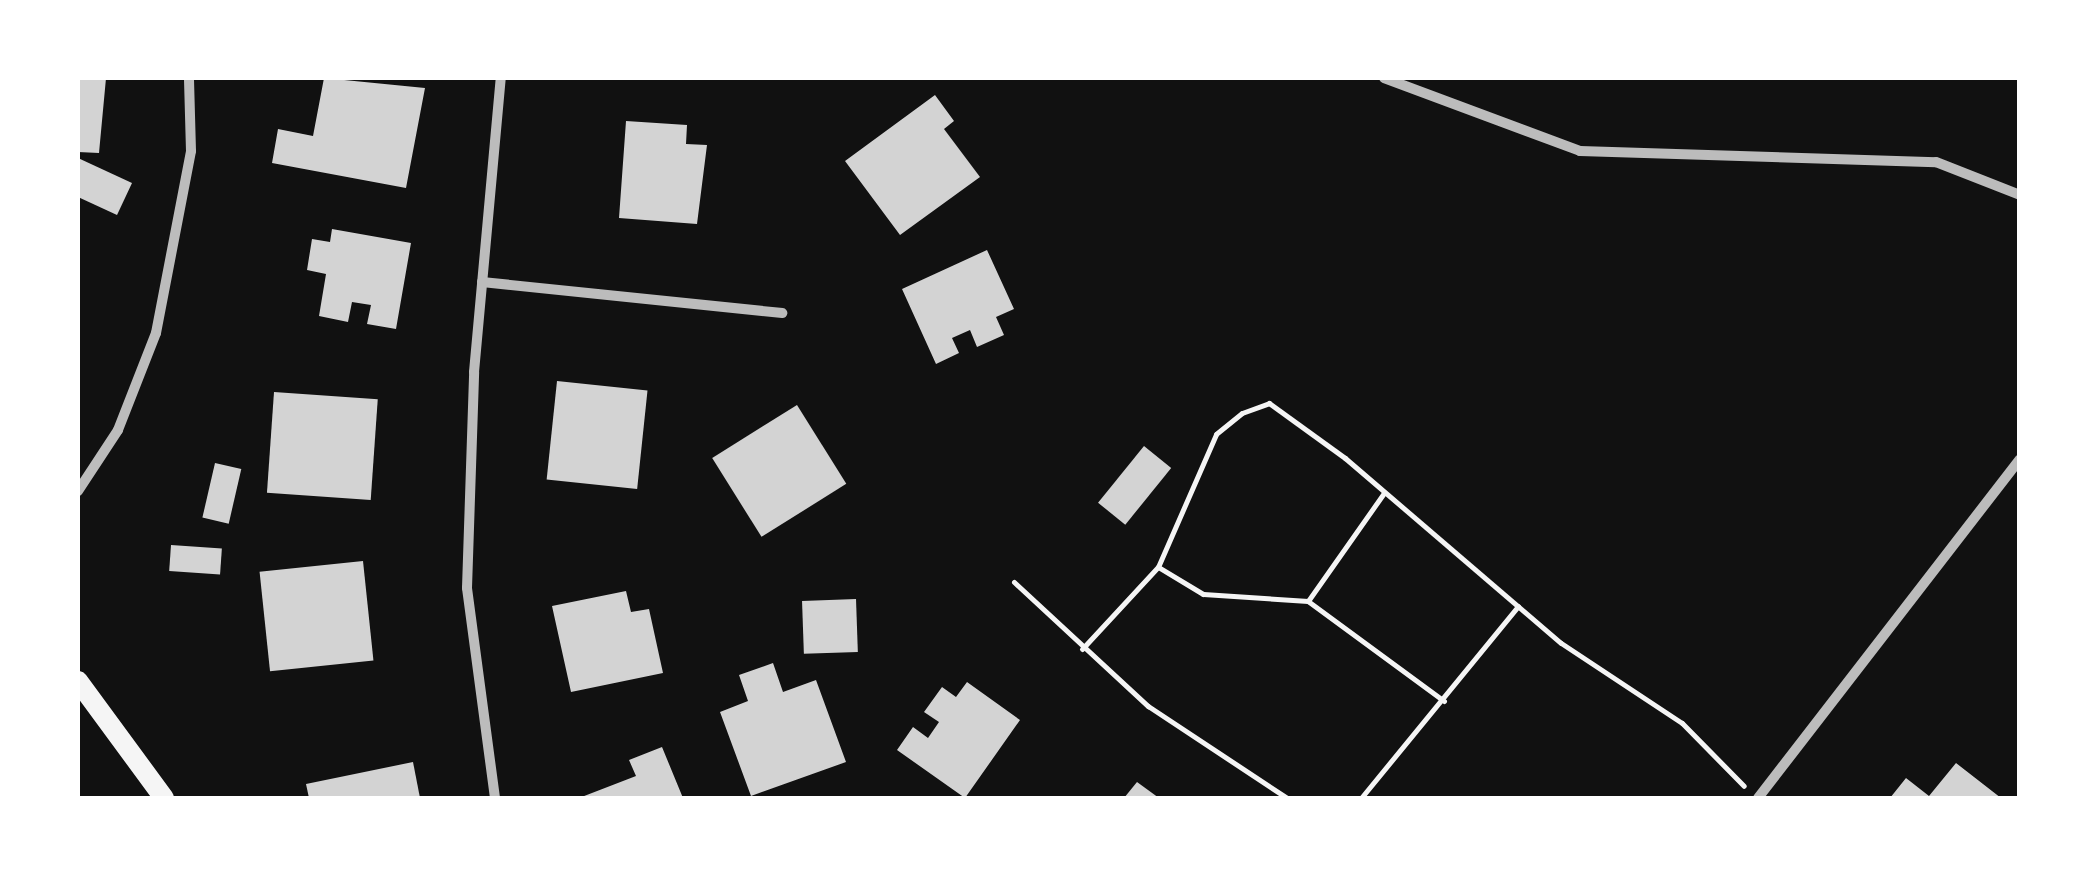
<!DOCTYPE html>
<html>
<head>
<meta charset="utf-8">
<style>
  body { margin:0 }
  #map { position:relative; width:2097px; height:876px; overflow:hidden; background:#111; font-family:"Sofia Sans Condensed",sans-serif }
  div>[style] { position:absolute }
  .building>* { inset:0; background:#d3d3d3; transform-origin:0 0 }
  .path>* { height:5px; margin:-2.5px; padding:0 2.5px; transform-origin:2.5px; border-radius:2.5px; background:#f5f5f5 }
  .minor>* { height:10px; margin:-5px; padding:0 5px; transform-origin:5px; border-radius:5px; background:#bcbcbc }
  .secondary>* { height:20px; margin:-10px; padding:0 10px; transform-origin:10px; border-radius:10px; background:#f5f5f5 }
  span { translate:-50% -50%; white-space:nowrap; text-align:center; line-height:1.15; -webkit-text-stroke:8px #fff; paint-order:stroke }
  .frame { position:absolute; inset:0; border:80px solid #fff; pointer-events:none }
</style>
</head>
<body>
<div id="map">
  <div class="building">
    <i style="clip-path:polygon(78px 78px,106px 78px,99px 153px,78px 152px)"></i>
    <i style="clip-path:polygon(324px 78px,425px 88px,406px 188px,272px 163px,278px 129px,313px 136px)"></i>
    <i style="clip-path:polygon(935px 95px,954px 121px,944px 129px,980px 177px,900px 235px,845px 161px)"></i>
    <i style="clip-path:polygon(626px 121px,687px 125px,686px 144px,707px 145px,697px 224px,619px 218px)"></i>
    <i style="clip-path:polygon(78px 158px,132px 183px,117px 215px,78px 197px)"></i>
    <i style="clip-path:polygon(332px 229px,411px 243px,396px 329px,367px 324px,371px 305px,352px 302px,348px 322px,319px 316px,326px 274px,307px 270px,312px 239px,330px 242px)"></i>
    <i style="clip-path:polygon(987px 250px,1014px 309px,996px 317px,1004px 335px,977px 347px,970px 330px,952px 338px,959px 353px,936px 364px,902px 289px)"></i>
    <i style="left:557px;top:381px;width:91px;height:99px;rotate:6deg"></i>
    <i style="left:274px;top:392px;width:104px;height:101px;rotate:4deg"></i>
    <i style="left:797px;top:405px;width:93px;height:100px;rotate:58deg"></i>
    <i style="left:1144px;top:446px;width:35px;height:73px;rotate:39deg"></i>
    <i style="left:215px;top:463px;width:27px;height:56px;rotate:13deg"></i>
    <i style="left:171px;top:545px;width:51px;height:26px;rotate:4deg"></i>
    <i style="left:363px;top:561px;width:100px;height:104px;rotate:84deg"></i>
    <i style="clip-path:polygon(626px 591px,631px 612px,649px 609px,663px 673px,571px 692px,552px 606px)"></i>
    <i style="left:856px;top:599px;width:53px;height:54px;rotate:88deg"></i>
    <i style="clip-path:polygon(773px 663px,783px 692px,816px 680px,846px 762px,751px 796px,720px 712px,748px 701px,739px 675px)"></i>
    <i style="clip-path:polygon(967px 682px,1020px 720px,965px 798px,897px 750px,913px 727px,928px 738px,939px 722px,924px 712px,942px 687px,956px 697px)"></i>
    <i style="clip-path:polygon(662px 747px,683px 798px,579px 798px,636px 776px,629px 760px)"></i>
    <i style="clip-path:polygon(413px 762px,420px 798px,309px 798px,306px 784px)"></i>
    <i style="clip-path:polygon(1956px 763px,2001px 798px,1890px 798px,1906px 778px,1929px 796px)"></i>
    <i style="clip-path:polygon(1137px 782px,1159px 798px,1124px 798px)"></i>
  </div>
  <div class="path">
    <i style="left:1014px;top:582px;width:183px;rotate:42.8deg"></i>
    <i style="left:1148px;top:706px;width:167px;rotate:33.5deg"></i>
    <i style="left:1308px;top:601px;width:132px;rotate:-54.9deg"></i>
    <i style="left:1082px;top:649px;width:112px;rotate:-47.2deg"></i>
    <i style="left:1444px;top:701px;width:169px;rotate:-143.7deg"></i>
    <i style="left:1308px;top:601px;width:105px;rotate:-176.2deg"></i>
    <i style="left:1203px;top:594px;width:52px;rotate:-149deg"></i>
    <i style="left:1158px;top:567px;width:145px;rotate:-66.4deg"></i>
    <i style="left:1216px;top:434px;width:33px;rotate:-39deg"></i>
    <i style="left:1242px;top:413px;width:29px;rotate:-20deg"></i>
    <i style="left:1269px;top:403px;width:94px;rotate:35.9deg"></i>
    <i style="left:1345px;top:458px;width:284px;rotate:40.6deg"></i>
    <i style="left:1561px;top:643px;width:145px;rotate:33.5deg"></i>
    <i style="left:1682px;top:723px;width:88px;rotate:45.5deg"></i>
    <i style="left:1361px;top:798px;width:248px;rotate:-50.7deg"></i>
  </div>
  <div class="minor">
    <i style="left:1384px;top:78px;width:209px;rotate:20.4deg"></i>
    <i style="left:1580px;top:151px;width:356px;rotate:1.8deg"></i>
    <i style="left:1936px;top:162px;width:90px;rotate:21.4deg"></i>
    <i style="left:482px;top:282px;width:302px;rotate:5.9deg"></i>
    <i style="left:78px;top:491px;width:73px;rotate:-56.7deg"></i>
    <i style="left:118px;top:430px;width:104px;rotate:-68.6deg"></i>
    <i style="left:156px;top:333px;width:185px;rotate:-79.1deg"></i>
    <i style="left:191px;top:151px;width:73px;rotate:-91.6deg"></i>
    <i style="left:495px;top:798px;width:212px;rotate:-97.6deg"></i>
    <i style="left:467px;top:588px;width:216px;rotate:-88.1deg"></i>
    <i style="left:474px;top:372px;width:295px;rotate:-84.8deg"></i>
    <i style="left:1758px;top:798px;width:428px;rotate:-52.3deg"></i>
  </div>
  <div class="secondary">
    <i style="left:78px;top:681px;width:145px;rotate:53.7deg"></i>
  </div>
  <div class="frame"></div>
</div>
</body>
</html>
